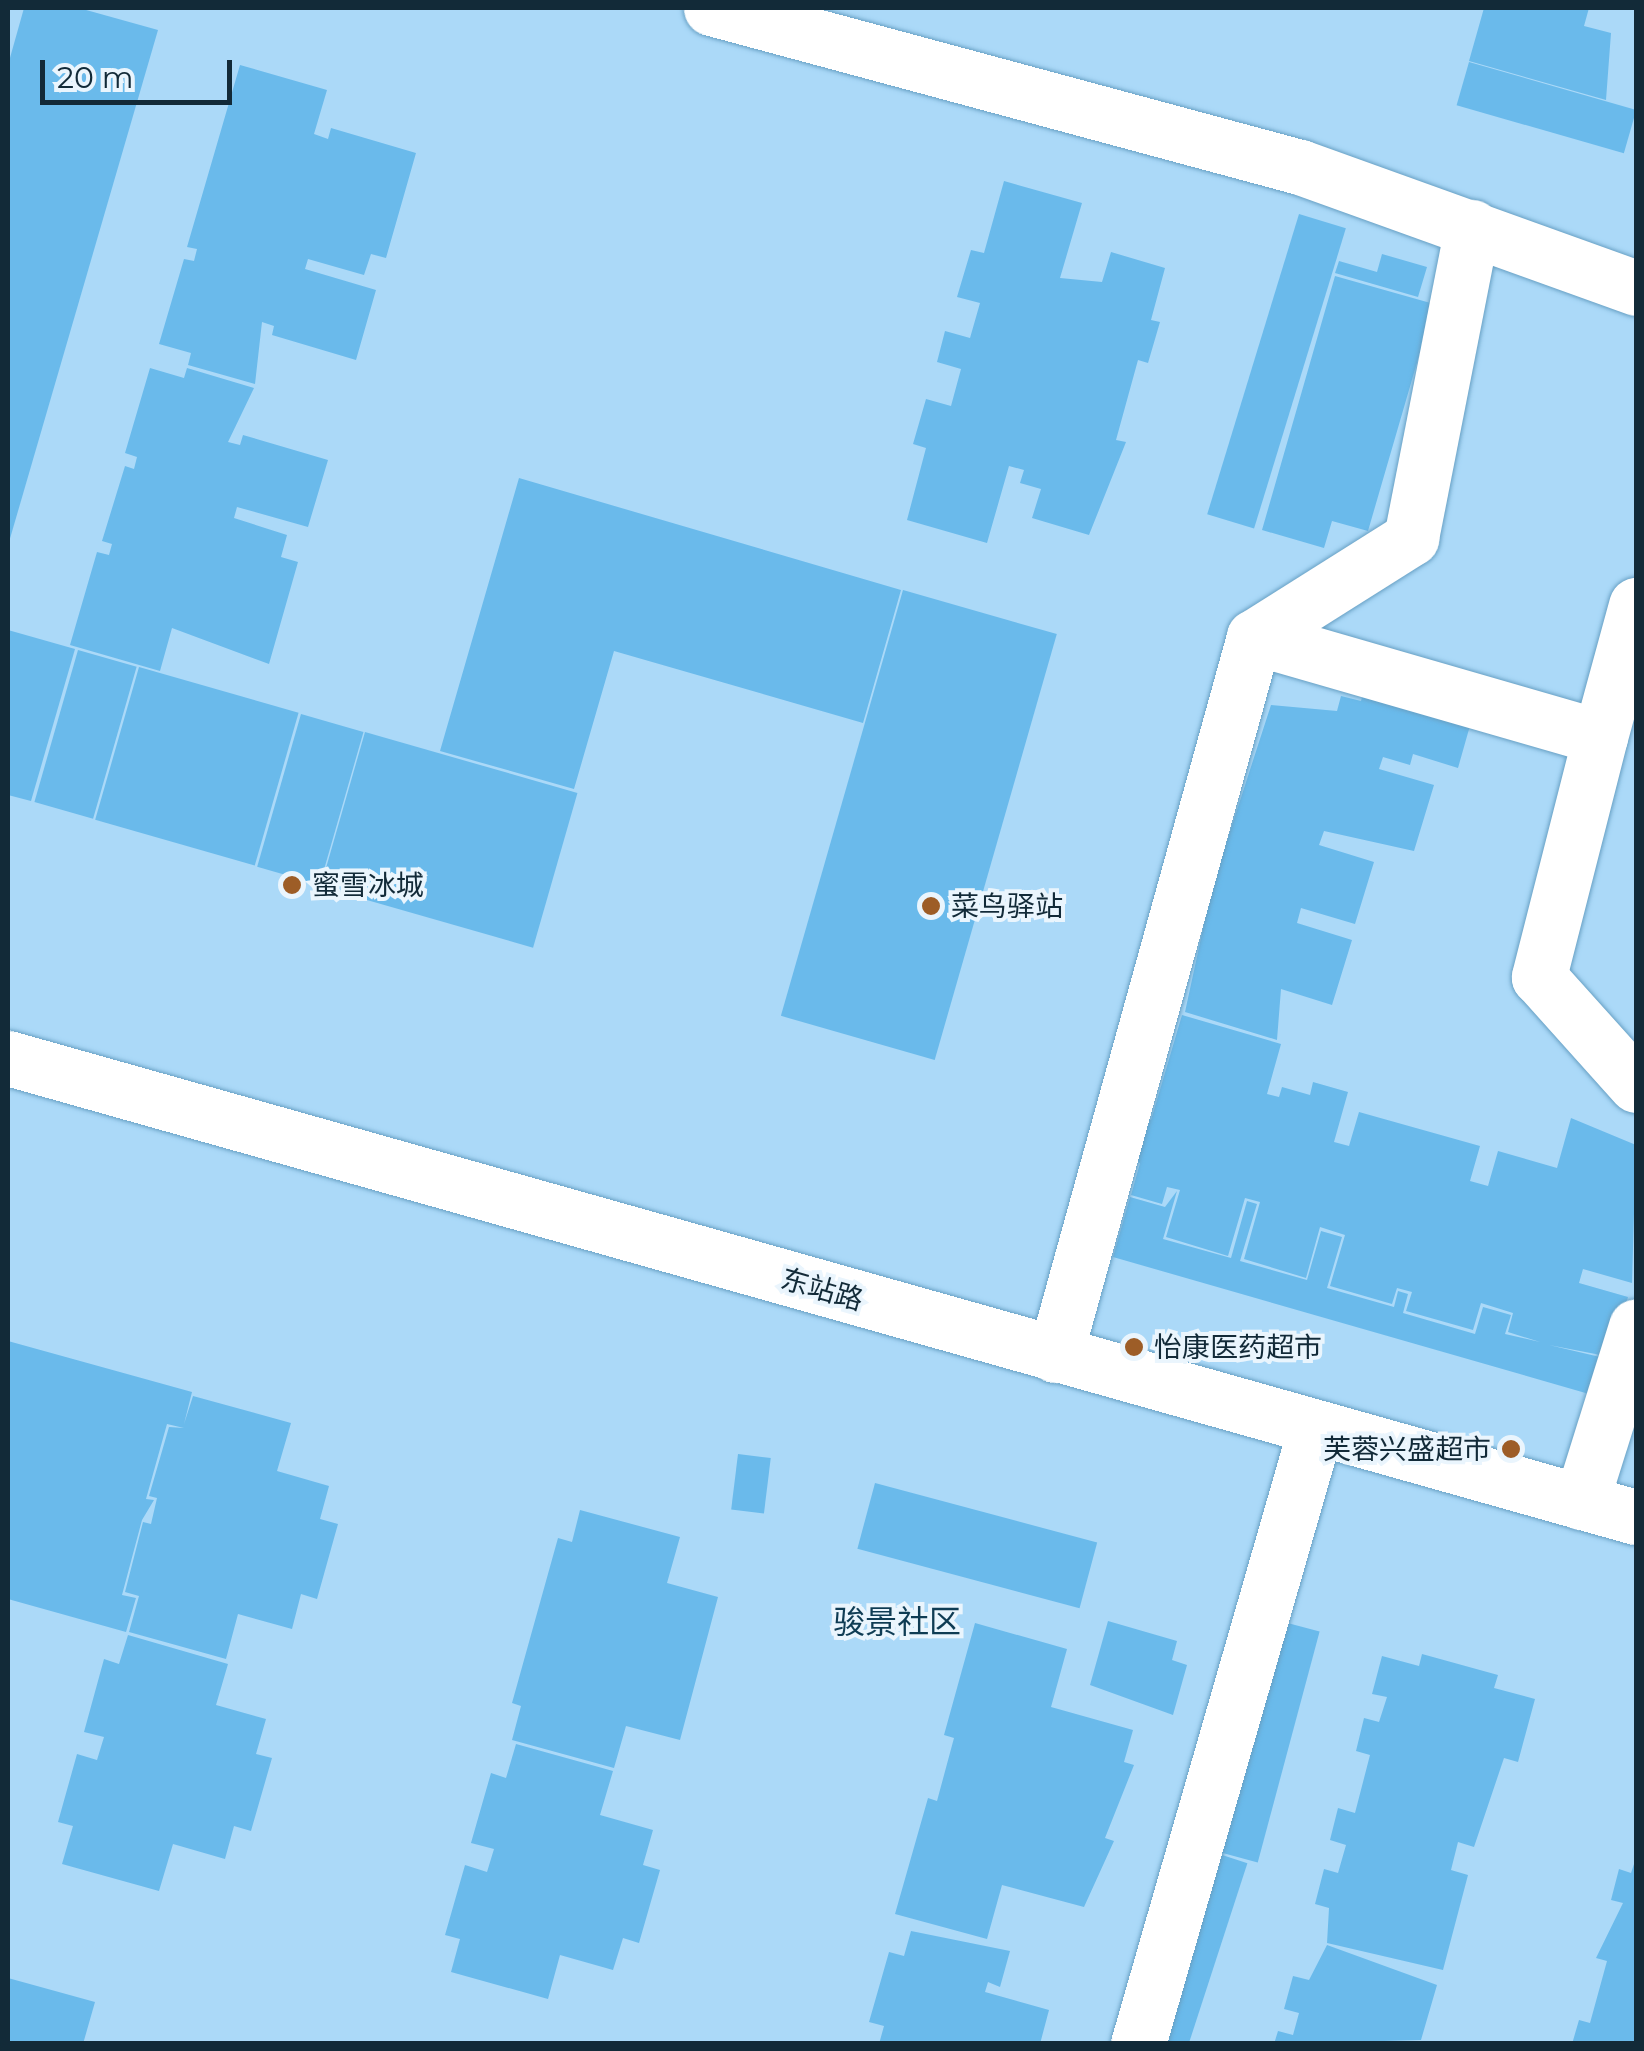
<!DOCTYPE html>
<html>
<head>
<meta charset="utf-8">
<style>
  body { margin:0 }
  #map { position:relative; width:1644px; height:2051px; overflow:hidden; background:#abd9f8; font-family:Montserrat,"Noto Sans SC",sans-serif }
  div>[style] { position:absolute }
  .building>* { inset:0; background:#6abaeb; transform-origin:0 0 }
  .roads { filter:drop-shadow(0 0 2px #67a0c4) drop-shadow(0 0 2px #67a0c4) }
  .street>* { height:55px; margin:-27.5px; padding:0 27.5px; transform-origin:27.5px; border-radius:27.5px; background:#fff }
  .secondary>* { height:55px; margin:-27.5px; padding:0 27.5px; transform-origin:27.5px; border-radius:27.5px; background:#fff }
  .dots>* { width:28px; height:28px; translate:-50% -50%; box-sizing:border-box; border:5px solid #eaf5fd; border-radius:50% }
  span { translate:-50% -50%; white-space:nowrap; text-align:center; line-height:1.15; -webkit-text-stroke:8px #eaf5fd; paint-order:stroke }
  .poi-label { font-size:28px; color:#122a38 }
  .left { translate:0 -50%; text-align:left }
  .right { translate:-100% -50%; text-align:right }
  .street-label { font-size:28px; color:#122a38 }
  .quarter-label { font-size:32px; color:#0f3c54 }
  .frame { position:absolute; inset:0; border:10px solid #122a38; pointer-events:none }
  .scale { position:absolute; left:40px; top:60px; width:192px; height:45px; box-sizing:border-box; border:5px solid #122a38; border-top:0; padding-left:12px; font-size:30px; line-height:35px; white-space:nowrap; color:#122a38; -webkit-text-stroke:8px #eaf5fd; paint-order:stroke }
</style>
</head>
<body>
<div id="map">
  <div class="building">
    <i style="clip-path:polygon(24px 8px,79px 8px,158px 30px,9px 542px,8px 65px)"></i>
    <i style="clip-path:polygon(1484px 8px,1589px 8px,1584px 26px,1611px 33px,1606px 100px,1469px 61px)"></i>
    <i style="left:1469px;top:62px;width:174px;height:45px;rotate:16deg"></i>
    <i style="clip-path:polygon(240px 65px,327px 90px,314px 134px,328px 139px,331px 128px,416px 153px,386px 258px,371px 254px,364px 275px,308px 259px,305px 269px,376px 290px,356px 360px,272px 335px,274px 326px,262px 322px,255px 384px,188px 365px,191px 353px,159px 344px,184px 259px,194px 261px,197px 249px,187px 247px)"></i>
    <i style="clip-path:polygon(1004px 181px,1082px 203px,1060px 278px,1102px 282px,1111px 252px,1165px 268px,1151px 320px,1160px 322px,1148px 363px,1138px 360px,1116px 440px,1126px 442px,1089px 535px,1032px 518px,1041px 489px,1020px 483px,1024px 470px,1009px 466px,987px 543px,907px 520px,926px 448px,913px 444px,926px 399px,951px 406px,961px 369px,937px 362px,945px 331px,970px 338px,980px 303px,957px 297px,971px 250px,984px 253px)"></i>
    <i style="left:1299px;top:214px;width:49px;height:314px;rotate:17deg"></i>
    <i style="clip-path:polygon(1382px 254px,1427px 267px,1418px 297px,1335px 273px,1339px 261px,1377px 272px)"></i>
    <i style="clip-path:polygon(1335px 276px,1434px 304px,1368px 531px,1332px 521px,1324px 548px,1262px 530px)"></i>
    <i style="clip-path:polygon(150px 368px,184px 378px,187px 368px,254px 388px,228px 442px,240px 445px,243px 435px,328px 460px,308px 527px,237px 507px,234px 518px,287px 535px,281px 557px,298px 562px,269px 664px,172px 628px,160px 671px,70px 645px,97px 552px,109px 555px,112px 544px,102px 541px,125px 466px,134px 469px,137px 457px,125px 453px)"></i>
    <i style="clip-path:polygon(519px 478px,901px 590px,863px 723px,614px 651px,574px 789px,440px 751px)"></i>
    <i style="left:903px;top:590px;width:160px;height:443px;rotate:16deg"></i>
    <i style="clip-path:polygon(8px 630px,75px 649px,31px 801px,8px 795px)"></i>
    <i style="left:78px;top:650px;width:61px;height:158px;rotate:16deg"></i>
    <i style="left:139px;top:667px;width:166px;height:159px;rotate:16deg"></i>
    <i style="clip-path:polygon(1368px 676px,1475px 708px,1458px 768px,1413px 754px,1410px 765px,1383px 757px,1379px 769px,1434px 785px,1414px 851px,1324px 831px,1319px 845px,1374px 862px,1355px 924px,1301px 908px,1297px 923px,1352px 940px,1332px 1005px,1281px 989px,1277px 1040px,1185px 1012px,1212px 887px,1271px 705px,1337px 711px,1341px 696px,1361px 701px)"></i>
    <i style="left:301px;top:714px;width:65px;height:159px;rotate:16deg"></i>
    <i style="left:365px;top:732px;width:221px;height:161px;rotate:16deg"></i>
    <i style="clip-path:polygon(1182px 1015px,1281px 1044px,1267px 1094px,1279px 1097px,1282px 1087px,1310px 1095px,1313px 1082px,1348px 1092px,1334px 1142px,1349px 1146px,1359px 1112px,1480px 1146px,1470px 1181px,1488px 1186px,1498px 1151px,1557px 1168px,1571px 1118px,1636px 1145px,1632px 1283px,1583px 1269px,1579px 1283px,1628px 1297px,1611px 1357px,1549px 1345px,1600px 1357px,1589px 1394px,1113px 1257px,1130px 1197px,1165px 1207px,1177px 1191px,1163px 1239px,1231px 1258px,1247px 1201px,1257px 1204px,1240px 1261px,1307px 1280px,1321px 1231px,1342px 1237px,1327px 1288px,1394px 1307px,1398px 1291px,1408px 1294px,1403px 1313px,1475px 1334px,1483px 1307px,1511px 1315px,1505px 1334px,1540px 1342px,1508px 1332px,1513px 1313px,1481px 1303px,1473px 1330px,1406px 1311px,1412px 1292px,1397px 1288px,1392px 1304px,1330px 1286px,1345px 1235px,1320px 1227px,1306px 1278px,1244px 1259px,1260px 1202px,1245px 1198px,1228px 1256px,1166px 1237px,1180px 1190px,1167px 1187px,1162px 1204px,1131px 1195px,1140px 1163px,1123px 1158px,1135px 1115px,1151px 1120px)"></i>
    <i style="clip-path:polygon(8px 1341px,192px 1392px,184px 1424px,193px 1396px,291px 1423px,277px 1471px,329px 1486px,320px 1519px,338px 1524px,317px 1599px,301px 1594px,292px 1629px,238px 1614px,226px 1659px,129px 1632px,139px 1596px,125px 1592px,143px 1522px,151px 1524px,157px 1498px,149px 1496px,169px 1427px,184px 1428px,167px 1424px,146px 1499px,154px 1500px,142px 1520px,122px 1595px,136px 1598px,126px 1632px,8px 1599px)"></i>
    <i style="left:738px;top:1454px;width:33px;height:56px;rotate:7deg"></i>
    <i style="left:875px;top:1483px;width:230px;height:68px;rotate:15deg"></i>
    <i style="clip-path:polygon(580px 1510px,680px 1537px,667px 1583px,718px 1597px,680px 1740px,626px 1726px,614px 1768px,512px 1740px,521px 1706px,512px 1703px,558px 1538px,572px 1542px)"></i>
    <i style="clip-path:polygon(1108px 1621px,1177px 1641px,1172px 1660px,1187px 1665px,1173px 1715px,1090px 1685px)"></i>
    <i style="left:1280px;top:1621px;width:41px;height:239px;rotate:15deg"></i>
    <i style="clip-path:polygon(975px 1623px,1067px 1649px,1051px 1707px,1133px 1730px,1124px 1762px,1134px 1765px,1105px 1838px,1114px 1841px,1084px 1907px,1002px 1885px,987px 1939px,895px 1914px,928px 1798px,937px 1801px,954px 1738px,944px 1735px)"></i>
    <i style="clip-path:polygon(128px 1635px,228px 1664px,216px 1705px,266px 1719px,256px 1754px,272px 1758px,251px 1831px,234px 1826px,225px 1859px,173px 1844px,159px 1891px,62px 1864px,73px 1826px,58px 1822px,77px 1754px,97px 1760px,104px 1737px,84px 1732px,104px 1659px,119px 1664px)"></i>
    <i style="clip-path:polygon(1422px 1654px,1498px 1675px,1494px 1688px,1535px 1699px,1518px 1762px,1504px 1758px,1474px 1847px,1458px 1842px,1451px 1870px,1468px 1875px,1443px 1970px,1327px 1943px,1329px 1908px,1315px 1904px,1324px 1869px,1338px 1873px,1346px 1845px,1330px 1840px,1338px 1808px,1355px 1813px,1370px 1755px,1356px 1751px,1364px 1718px,1379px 1722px,1387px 1697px,1372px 1694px,1382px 1656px,1419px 1666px)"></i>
    <i style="clip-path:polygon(516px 1744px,613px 1771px,600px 1815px,653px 1830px,643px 1865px,660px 1870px,639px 1943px,623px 1938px,613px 1970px,560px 1955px,548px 1999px,451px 1972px,460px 1939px,445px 1935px,465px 1865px,487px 1872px,494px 1849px,471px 1843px,491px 1773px,506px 1778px)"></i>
    <i style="left:1216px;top:1853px;width:33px;height:199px;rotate:18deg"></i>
    <i style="clip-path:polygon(1636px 1858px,1636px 2044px,1572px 2044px,1579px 2020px,1590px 2023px,1607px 1961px,1596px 1958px,1623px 1903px,1611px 1900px,1619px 1869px,1631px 1873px)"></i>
    <i style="clip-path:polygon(911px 1931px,1010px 1951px,1000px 1987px,988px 1982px,985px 1992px,1049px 2010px,1040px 2044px,879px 2044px,884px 2026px,869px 2022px,889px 1952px,904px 1956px)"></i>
    <i style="clip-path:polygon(1327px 1945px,1437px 1985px,1421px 2040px,1274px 2044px,1278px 2031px,1293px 2035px,1299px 2013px,1284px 2009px,1293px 1976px,1309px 1980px)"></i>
    <i style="clip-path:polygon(8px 1978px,95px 2002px,83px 2044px,8px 2044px)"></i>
  </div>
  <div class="roads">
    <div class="street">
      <i style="left:711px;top:8px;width:610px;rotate:15.11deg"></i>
      <i style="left:1300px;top:167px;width:357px;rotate:19.8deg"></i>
      <i style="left:1254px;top:637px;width:186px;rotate:-32.2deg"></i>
      <i style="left:1411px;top:538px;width:317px;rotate:-78.9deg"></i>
      <i style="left:1600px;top:737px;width:248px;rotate:104.3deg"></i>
      <i style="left:1539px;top:977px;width:145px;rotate:48.1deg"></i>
      <i style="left:1055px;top:1355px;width:745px;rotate:-74.51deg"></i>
      <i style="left:1254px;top:637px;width:360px;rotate:16.1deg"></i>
      <i style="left:1600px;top:737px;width:137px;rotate:-74.7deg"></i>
      <i style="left:1581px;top:1502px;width:184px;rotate:-72.6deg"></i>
      <i style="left:1138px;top:2044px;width:642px;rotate:-73.91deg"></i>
    </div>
    <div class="secondary">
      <i style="left:8px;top:1058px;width:1691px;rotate:15.75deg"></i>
    </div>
  </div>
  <div class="dots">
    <i style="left:292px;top:885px;background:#9d5d27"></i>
    <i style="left:931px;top:906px;background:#9d5d27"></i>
    <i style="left:1134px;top:1347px;background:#9d5d27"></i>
    <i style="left:1511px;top:1449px;background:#9d5d27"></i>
  </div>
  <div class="poi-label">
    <span class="left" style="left:312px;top:885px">蜜雪冰城</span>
    <span class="left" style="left:951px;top:906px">菜鸟驿站</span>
    <span class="left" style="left:1154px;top:1347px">怡康医药超市</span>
    <span class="right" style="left:1491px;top:1449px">芙蓉兴盛超市</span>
  </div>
  <div class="street-label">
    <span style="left:822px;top:1289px;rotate:16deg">东站路</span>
  </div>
  <div class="quarter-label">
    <span style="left:897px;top:1622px">骏景社区</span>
  </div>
  <div class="frame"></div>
  <div class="scale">20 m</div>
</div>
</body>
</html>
